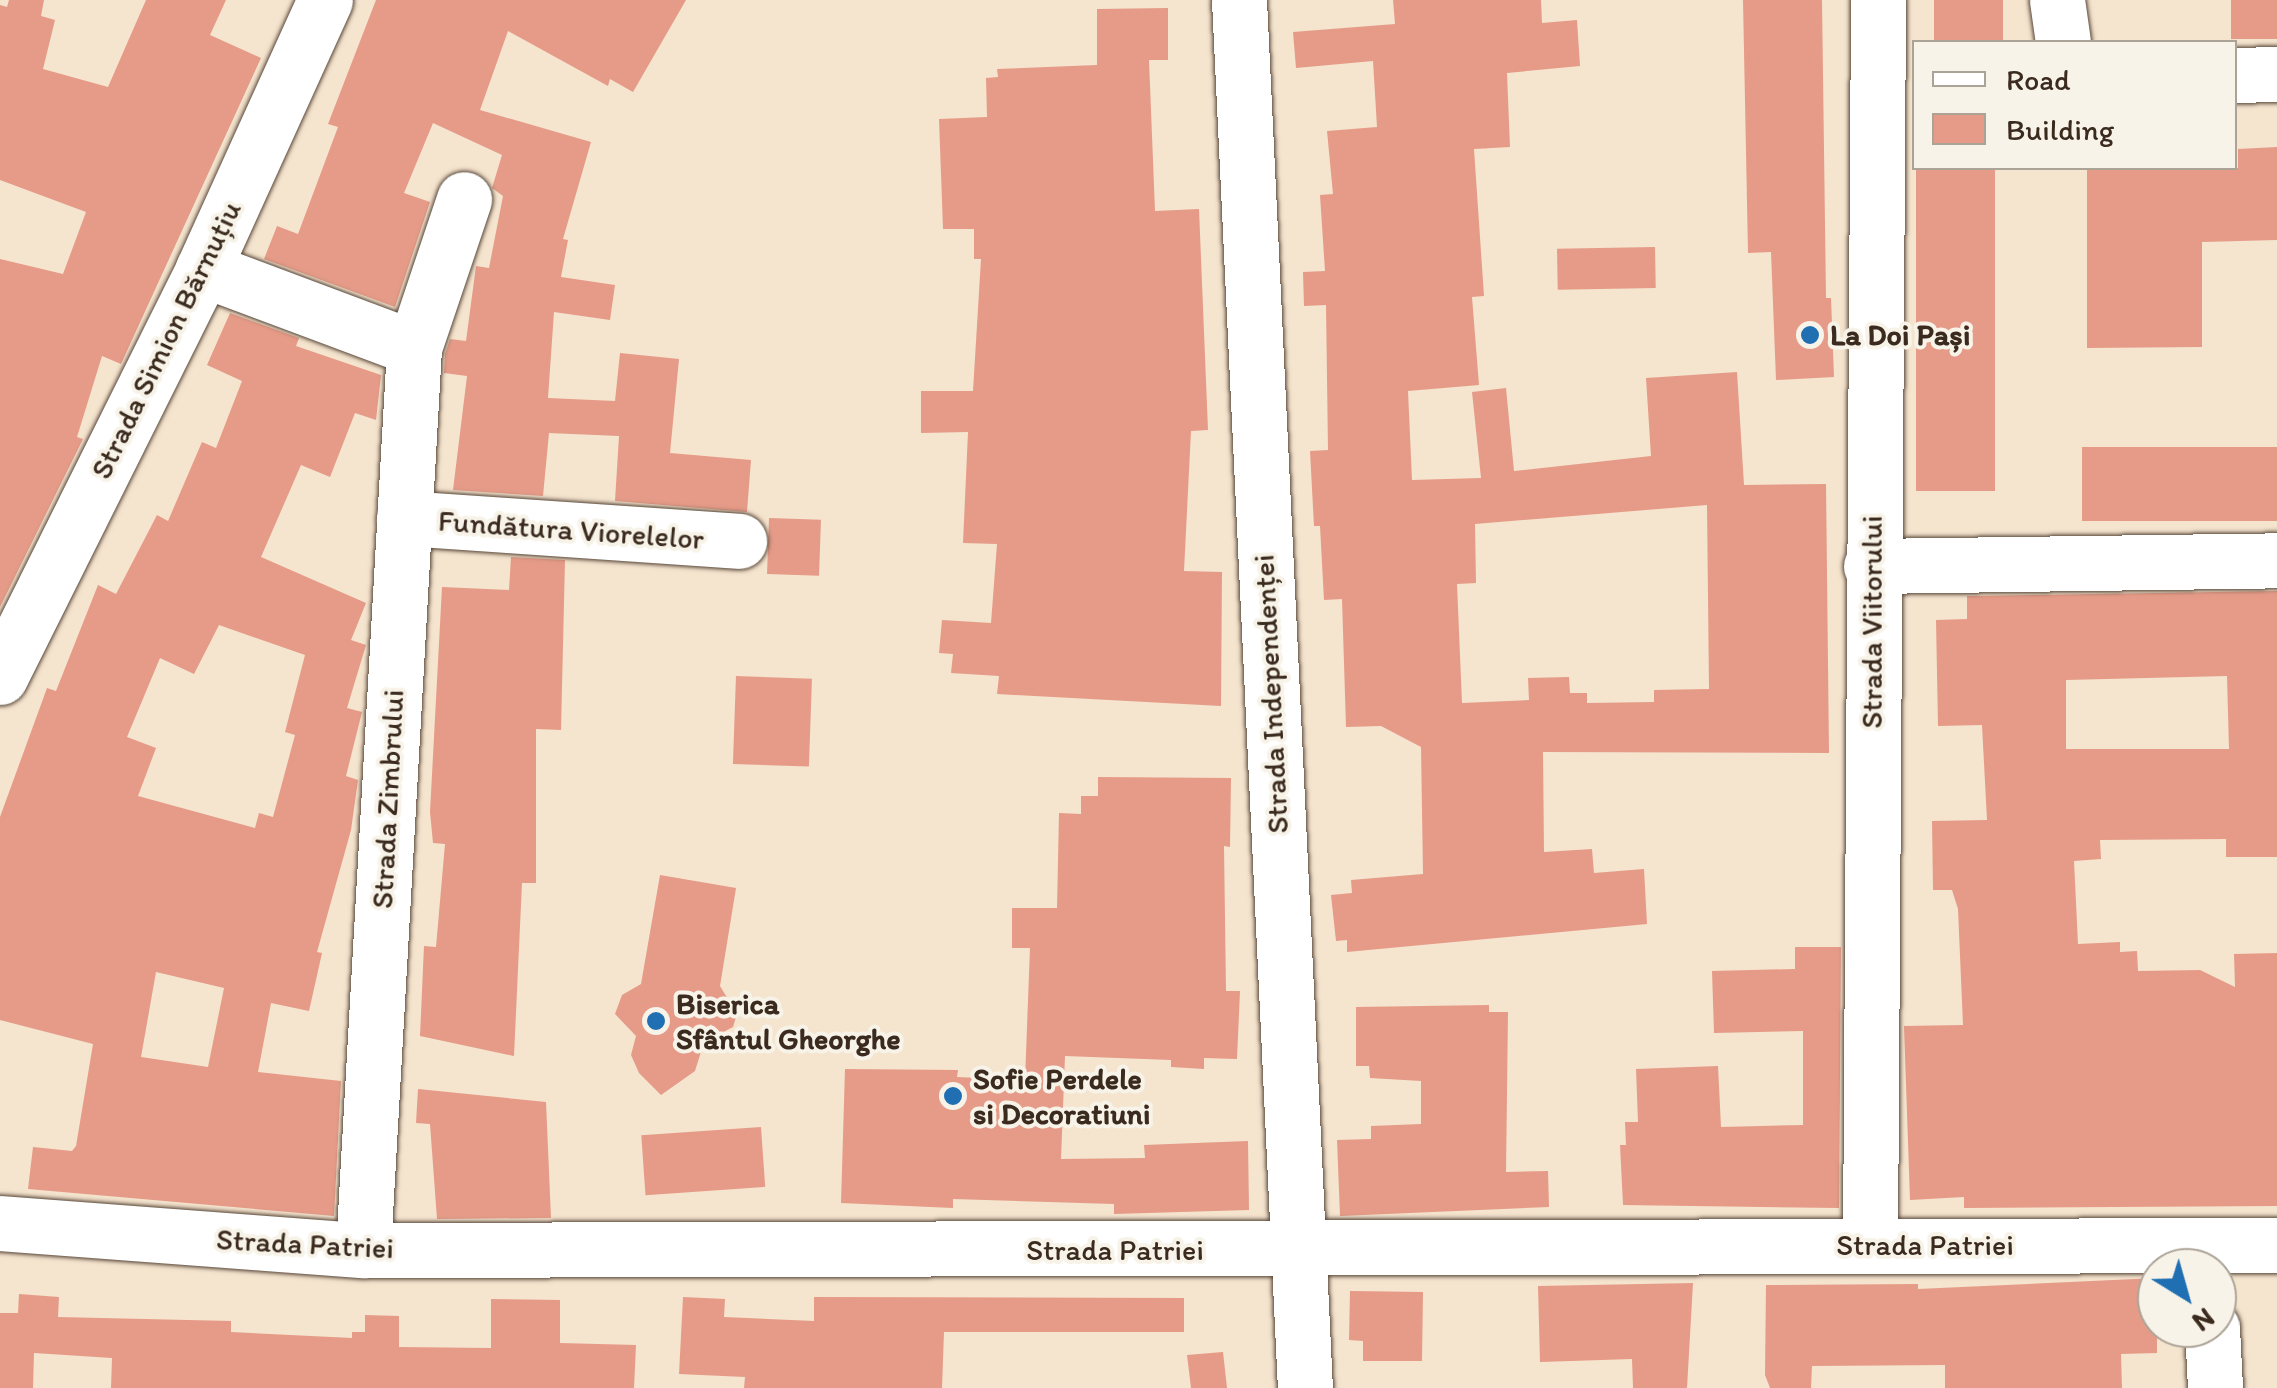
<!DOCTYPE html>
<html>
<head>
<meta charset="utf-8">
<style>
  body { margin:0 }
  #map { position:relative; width:2277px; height:1388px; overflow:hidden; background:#f5e4ce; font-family:Itim,sans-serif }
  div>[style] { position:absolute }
  .building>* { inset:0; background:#e59b88; transform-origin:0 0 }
  .roads { filter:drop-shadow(0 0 2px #574638) drop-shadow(0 0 2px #574638) }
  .minor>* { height:55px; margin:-27.5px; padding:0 27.5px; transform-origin:27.5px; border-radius:27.5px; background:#fff }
  .dots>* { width:28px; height:28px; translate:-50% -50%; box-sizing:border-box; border:5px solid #f7f3e8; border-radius:50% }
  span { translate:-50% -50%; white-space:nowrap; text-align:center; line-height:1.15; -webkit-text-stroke:8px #f7f3e8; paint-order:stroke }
  .poi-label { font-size:30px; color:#3b2a1e; font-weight:700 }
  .left { translate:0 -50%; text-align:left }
  .street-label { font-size:30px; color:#3b2a1e }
  .legend { position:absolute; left:1912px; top:40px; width:325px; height:130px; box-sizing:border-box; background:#f7f3e8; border:2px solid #aca397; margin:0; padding:12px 18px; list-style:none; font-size:30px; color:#3b2a1e }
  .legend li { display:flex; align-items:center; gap:20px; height:50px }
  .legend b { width:50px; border:2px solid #aca397 }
  .north { position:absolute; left:2137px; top:1248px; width:100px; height:100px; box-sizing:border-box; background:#f7f3e8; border:2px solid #aca397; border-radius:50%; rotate:143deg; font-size:28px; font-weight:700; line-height:40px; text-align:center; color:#3b2a1e }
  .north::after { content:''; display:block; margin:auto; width:35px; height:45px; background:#1f6fb2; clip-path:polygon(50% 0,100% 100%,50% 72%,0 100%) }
</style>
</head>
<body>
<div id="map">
  <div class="building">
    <i style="clip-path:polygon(9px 0,44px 0,41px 16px,55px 20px,43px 69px,108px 87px,146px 0,226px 0,210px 35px,261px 58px,121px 364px,102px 356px,77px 437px,83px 439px,0 607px,0 259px,63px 274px,86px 212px,0 180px,0 5px,7px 7px)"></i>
    <i style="clip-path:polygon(376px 0,686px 0,633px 92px,610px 79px,608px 86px,508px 31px,480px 110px,591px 142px,563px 239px,568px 240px,561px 277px,615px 285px,610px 320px,554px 312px,548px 398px,615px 401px,620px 353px,679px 359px,670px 453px,751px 460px,747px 512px,615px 501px,619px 436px,549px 433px,543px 496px,453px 490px,467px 376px,444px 373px,445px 354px,450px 339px,466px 341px,476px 266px,489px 268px,503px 196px,492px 188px,502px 155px,433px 123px,404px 193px,430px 202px,395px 307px,264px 259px,277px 226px,298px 234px,338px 127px,328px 124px)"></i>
    <i style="clip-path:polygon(evenodd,1393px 0,1541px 0,1542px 23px,1577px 20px,1580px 66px,1507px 73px,1510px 147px,1474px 149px,1484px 296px,1472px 297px,1479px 385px,1408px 391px,1412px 480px,1481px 478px,1472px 392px,1506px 388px,1514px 471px,1651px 456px,1646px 378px,1737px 372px,1744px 485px,1826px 484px,1829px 753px,1543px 752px,1544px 852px,1592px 849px,1594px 873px,1644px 869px,1647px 924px,1347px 952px,1347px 940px,1336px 941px,1331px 895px,1352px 893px,1351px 880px,1423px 874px,1421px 747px,1381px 726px,1346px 727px,1342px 599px,1324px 600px,1320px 526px,1314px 526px,1310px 451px,1328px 450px,1326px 305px,1304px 306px,1303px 272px,1325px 271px,1320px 195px,1333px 194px,1327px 131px,1377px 127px,1373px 61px,1296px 68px,1293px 32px,1395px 24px,1393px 0,1707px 505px,1709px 689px,1654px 690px,1654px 702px,1587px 703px,1587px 693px,1570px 693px,1569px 677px,1528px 678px,1529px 700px,1462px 703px,1457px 584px,1476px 583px,1475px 524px,1707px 505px)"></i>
    <i style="clip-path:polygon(1743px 0,1822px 0,1826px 298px,1831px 298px,1834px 377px,1776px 380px,1771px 252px,1748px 253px)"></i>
    <i style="left:1934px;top:0;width:69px;height:42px"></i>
    <i style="left:2231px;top:0;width:46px;height:39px"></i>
    <i style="clip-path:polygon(1168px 8px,1168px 60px,1149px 60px,1155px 211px,1199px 209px,1208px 430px,1191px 431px,1184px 571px,1222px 572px,1221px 706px,997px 694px,999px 676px,951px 673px,953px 654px,939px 653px,942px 620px,991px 623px,997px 544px,963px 543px,968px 432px,921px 433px,921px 391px,973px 391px,981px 259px,974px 259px,974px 229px,943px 229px,939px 119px,987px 117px,986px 78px,998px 77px,997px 69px,1097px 65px,1097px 9px)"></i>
    <i style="clip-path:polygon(2277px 147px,2277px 240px,2202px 242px,2202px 347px,2087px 348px,2087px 168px,2238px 168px,2238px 149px)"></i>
    <i style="left:1916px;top:168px;width:79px;height:323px"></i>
    <i style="left:1655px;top:247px;width:41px;height:98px;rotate:89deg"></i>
    <i style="clip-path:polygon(evenodd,230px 313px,299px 338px,296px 346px,381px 375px,376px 420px,355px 413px,330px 477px,301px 465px,261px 557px,366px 603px,351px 640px,366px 645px,347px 708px,362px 712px,346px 776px,358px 780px,351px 830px,317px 952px,322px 953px,309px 1011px,271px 1003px,258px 1072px,341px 1081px,334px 1216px,28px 1189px,33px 1147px,72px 1151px,76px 1146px,93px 1044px,0 1020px,0 817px,47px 688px,56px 691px,98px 585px,116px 594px,157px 515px,168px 521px,202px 442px,216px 448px,242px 381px,207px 365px,230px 313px,219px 625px,305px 655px,285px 732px,295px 735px,273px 817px,259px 813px,255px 828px,138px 796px,156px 748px,127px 737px,160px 658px,194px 674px,219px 625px,230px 313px,156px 972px,224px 988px,208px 1067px,141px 1057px,156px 972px)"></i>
    <i style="left:2277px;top:447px;width:74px;height:195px;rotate:90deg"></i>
    <i style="left:769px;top:518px;width:52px;height:56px;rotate:2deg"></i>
    <i style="clip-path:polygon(511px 557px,565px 560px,561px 730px,536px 729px,536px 883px,522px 883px,514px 1056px,420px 1036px,424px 946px,436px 947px,445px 844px,433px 843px,430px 812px,442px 587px,509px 590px)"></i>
    <i style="clip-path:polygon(evenodd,2277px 591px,2277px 857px,2226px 857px,2226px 839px,2100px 840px,2101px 859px,2074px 861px,2078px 944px,2120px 942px,2120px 952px,2137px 951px,2138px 971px,2200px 970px,2235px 987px,2234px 954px,2277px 953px,2277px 1206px,1964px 1208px,1964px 1197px,1910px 1200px,1904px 1026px,1963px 1025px,1958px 909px,1952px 890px,1933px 890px,1932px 821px,1987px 820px,1982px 725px,1938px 726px,1936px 620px,1967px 619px,1967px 596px,2277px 591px,2227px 676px,2229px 749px,2066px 749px,2066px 680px,2227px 676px)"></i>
    <i style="left:736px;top:676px;width:76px;height:88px;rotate:2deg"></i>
    <i style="clip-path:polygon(1098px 777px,1231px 778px,1230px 847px,1224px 846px,1226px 991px,1240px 991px,1237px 1059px,1204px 1058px,1204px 1069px,1171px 1067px,1171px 1060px,1065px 1056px,1061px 1159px,1145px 1158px,1144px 1145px,1248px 1141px,1249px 1210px,1114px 1214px,1114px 1204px,953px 1199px,953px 1208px,841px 1203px,845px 1069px,958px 1070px,957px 1077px,1025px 1080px,1030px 948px,1012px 948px,1012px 908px,1057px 908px,1059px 813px,1081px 814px,1081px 796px,1098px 796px)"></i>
    <i style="clip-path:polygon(660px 875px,736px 888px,720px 986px,737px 1014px,733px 1027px,704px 1042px,695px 1071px,661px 1095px,639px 1073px,631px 1055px,636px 1036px,615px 1014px,622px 995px,641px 984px)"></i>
    <i style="clip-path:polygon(1795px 947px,1841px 947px,1839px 1208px,1623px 1205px,1620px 1145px,1626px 1145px,1625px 1122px,1638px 1122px,1636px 1069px,1718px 1066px,1721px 1127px,1803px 1125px,1803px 1031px,1714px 1033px,1712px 971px,1795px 969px)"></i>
    <i style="clip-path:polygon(1489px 1005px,1489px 1012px,1508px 1012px,1506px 1172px,1548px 1171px,1549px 1207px,1340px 1216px,1337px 1140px,1371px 1139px,1371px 1126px,1421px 1124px,1421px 1081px,1370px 1078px,1369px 1066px,1356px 1066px,1356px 1007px)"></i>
    <i style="clip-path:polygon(418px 1089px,546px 1102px,551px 1218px,437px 1219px,430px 1124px,416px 1123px)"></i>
    <i style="left:761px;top:1127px;width:60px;height:120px;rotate:86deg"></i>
    <i style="clip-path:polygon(2157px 1278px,2157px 1353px,2121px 1354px,2122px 1388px,1945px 1388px,1945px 1365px,1812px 1366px,1811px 1388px,1770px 1388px,1765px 1375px,1766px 1285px,1918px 1284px,1918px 1289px)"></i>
    <i style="clip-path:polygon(1693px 1283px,1687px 1388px,1633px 1388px,1632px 1359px,1540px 1362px,1538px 1286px)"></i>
    <i style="clip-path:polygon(1350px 1291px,1423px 1292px,1422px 1361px,1363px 1361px,1363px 1341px,1349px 1340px)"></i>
    <i style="clip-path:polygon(19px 1294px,59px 1297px,58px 1317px,231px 1321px,231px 1332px,352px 1338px,352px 1332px,365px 1332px,365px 1315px,399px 1316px,399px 1347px,491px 1348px,491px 1299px,560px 1300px,560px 1343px,636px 1345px,634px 1388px,111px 1388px,112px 1358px,34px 1353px,33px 1388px,0 1388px,0 1313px,18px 1313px)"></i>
    <i style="clip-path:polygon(683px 1297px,725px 1299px,724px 1317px,814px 1321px,814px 1297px,1184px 1298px,1184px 1332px,944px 1332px,942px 1388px,744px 1388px,745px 1377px,679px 1374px)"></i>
    <i style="clip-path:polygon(1223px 1352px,1227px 1388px,1191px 1388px,1187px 1355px)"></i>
  </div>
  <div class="roads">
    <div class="minor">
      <i style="left:1239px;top:0;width:1390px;rotate:87.28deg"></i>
      <i style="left:2057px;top:0;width:42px;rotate:81.9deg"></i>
      <i style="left:2234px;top:75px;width:43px;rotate:-1.3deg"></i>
      <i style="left:203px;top:269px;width:225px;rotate:20.5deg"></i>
      <i style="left:414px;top:348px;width:903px;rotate:93.24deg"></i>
      <i style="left:414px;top:348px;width:157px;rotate:-71.4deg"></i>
      <i style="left:404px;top:518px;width:336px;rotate:3.9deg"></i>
      <i style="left:1871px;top:566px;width:406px;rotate:-0.8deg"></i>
      <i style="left:0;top:677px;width:456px;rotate:-63.5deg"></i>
      <i style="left:203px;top:269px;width:295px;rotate:-65.6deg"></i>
      <i style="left:0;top:1223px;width:364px;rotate:4.3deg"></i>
      <i style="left:363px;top:1250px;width:1914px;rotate:-0.15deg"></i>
      <i style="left:1870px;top:1244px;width:1244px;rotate:-89.63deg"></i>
      <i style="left:2212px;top:1328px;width:60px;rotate:87.1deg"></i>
    </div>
  </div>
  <div class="dots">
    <i style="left:1810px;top:335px;background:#1f6fb2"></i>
    <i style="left:656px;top:1021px;background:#1f6fb2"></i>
    <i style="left:953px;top:1096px;background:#1f6fb2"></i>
  </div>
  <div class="poi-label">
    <span class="left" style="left:1830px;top:335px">La Doi Pași</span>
    <span class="left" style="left:676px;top:1021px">Biserica<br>Sfântul Gheorghe</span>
    <span class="left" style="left:973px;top:1096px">Sofie Perdele<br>si Decoratiuni</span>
  </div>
  <div class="street-label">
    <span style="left:166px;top:340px;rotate:-64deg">Strada Simion Bărnuțiu</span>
    <span style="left:571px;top:530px;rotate:4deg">Fundătura Viorelelor</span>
    <span style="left:1872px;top:622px;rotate:-90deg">Strada Viitorului</span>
    <span style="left:1271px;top:694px;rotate:-93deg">Strada Independenței</span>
    <span style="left:388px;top:799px;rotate:-87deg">Strada Zimbrului</span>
    <span style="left:305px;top:1244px;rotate:3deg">Strada Patriei</span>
    <span style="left:1925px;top:1245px">Strada Patriei</span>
    <span style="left:1115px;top:1250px">Strada Patriei</span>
  </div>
  <ul class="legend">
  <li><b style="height:12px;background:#fff"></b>Road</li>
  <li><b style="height:28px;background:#e59b88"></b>Building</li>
  </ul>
  <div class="north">N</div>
</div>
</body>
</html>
